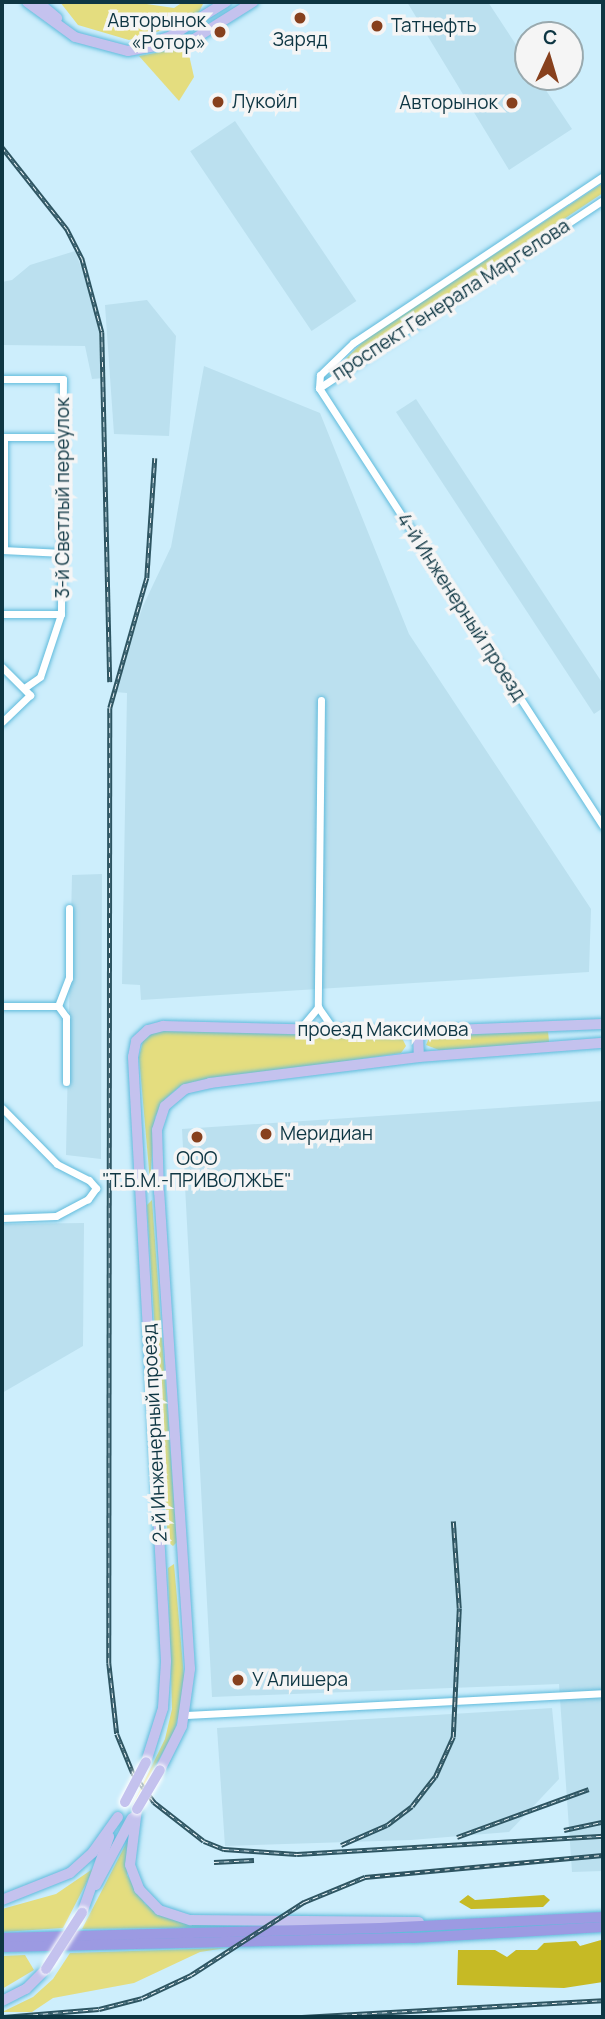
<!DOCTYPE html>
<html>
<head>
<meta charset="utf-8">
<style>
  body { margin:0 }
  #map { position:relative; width:605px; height:2019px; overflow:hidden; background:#cdeefc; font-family:Manrope,sans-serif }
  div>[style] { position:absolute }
  .built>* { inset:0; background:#bbe0ef; transform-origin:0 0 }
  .green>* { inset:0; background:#e4dd7f }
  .forest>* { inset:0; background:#c6ba25 }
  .roads { filter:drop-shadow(0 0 2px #60bbdc) drop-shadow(0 0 2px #60bbdc) }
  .minor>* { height:7px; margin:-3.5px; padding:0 3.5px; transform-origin:3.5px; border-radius:3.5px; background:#fff }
  .major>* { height:10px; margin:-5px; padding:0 5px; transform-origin:5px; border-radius:5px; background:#c4c2ee }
  .highway>* { height:10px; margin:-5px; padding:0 5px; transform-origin:5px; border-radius:5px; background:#9c9ae2 }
  .rail>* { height:4.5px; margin-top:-2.25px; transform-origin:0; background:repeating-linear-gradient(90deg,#f5f5f5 0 5px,#2e5562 0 10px); box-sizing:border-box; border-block:2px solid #2e5562 }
  .bridges { filter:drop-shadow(0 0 2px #fff) drop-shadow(0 0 2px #fff) }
  .major-bridge>* { height:10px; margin:-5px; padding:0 5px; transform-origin:5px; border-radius:5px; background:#c4c2ee }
  .dots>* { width:19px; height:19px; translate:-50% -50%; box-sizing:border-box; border:4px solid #f5f5f5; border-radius:50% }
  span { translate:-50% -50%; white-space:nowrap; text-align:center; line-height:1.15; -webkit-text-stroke:7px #f5f5f5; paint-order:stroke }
  .poi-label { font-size:19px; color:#0e3643 }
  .right { translate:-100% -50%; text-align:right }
  .left { translate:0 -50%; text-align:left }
  .street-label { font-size:19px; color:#0e3643 }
  .frame { position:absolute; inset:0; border:4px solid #0e3643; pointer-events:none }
  .north { position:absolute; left:514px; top:21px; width:70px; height:70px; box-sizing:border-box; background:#f5f5f5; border:2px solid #99a9ae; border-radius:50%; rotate:4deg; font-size:19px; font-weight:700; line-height:28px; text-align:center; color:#0e3643 }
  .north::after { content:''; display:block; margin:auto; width:24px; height:32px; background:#87401d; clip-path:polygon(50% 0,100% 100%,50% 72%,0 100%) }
</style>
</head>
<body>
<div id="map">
  <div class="built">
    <i style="clip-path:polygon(407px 2px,488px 2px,528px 63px,528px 77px,537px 77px,572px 129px,509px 170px)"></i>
    <i style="left:235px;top:121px;width:217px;height:54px;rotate:56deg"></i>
    <i style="clip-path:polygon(75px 251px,99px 314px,104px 378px,92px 379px,85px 346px,2px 345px,2px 282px,12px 280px,30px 265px)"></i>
    <i style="clip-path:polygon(147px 300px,176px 336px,169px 436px,114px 434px,105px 305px)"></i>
    <i style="clip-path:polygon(204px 366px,320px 413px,409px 634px,591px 909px,589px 972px,141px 1000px,140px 985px,122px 984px,127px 693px,115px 692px,116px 682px,143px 606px,171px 547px)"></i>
    <i style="clip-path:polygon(416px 399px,603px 684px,603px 708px,594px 714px,396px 412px)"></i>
    <i style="clip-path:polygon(102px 874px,101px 1159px,66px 1155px,72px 875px)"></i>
    <i style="clip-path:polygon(603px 1101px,603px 1871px,572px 1872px,559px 1684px,212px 1697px,182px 1129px)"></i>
    <i style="clip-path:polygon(84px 1223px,83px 1346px,2px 1393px,2px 1224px)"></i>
    <i style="clip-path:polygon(552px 1708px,559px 1779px,509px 1832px,411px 1840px,225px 1846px,217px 1728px)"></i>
  </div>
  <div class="green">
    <i style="clip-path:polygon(60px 2px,133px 2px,174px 8px,183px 2px,204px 2px,198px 14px,173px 27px,129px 40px,78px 25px)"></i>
    <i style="clip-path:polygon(182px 48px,189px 55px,194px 77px,179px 101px,139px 56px)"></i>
    <i style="clip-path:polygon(603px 183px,603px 193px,327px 377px,367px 338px)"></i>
    <i style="clip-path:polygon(156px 1030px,401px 1036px,406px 1046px,401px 1053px,180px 1086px,165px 1099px,155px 1117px,150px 1181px,139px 1057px,143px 1041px)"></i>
    <i style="clip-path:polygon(548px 1031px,549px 1042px,540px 1045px,439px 1050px,426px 1045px,429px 1038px,440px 1035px)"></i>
    <i style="clip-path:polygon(152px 1200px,177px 1542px,173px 1546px,168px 1542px,147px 1205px)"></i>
    <i style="clip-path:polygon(174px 1564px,185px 1688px,174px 1733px,131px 1808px,165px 1739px,172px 1709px,168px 1568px)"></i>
    <i style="clip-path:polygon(131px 1834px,127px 1875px,145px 1904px,177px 1921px,233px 1927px,82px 1929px)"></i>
    <i style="clip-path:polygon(94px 1868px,63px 1928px,2px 1932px,2px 1909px,56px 1894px)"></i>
    <i style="clip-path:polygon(226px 1948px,200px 1952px,134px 1983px,53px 1998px,32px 2012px,2px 2012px,33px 1997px,53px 1979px,70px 1953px)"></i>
    <i style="clip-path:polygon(25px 1955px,34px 1970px,2px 1989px,2px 1956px)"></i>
  </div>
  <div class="forest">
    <i style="clip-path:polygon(468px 1895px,475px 1900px,544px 1895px,550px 1900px,543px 1907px,471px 1909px,459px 1902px)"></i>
    <i style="clip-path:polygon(601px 1940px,603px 1982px,564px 1988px,457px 1985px,458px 1950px,495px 1950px,507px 1957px,516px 1950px,537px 1950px,544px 1943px,576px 1941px,580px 1946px)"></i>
  </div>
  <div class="roads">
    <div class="minor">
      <i style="left:2px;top:379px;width:61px"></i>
      <i style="left:63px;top:379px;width:235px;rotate:90.5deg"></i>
      <i style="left:61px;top:614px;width:66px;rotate:108.4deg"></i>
      <i style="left:40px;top:677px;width:19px;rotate:145deg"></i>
      <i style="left:319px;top:388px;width:522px;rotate:57.04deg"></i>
      <i style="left:319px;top:388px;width:13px;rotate:-86deg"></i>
      <i style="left:320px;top:375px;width:46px;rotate:-44.1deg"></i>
      <i style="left:353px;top:343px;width:301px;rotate:-33.7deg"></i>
      <i style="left:319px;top:388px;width:341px;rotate:-33.5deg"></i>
      <i style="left:3px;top:437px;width:59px"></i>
      <i style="left:2px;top:550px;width:61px;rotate:2.8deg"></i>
      <i style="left:4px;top:550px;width:113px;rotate:-90deg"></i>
      <i style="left:2px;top:614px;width:59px"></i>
      <i style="left:2px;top:667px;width:40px;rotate:45deg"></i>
      <i style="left:30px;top:695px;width:39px;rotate:136deg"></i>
      <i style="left:321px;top:700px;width:307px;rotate:90.6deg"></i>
      <i style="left:318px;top:1007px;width:28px;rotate:55deg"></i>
      <i style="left:2px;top:1006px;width:56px"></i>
      <i style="left:299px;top:1030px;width:30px;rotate:-50deg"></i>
      <i style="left:66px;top:1082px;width:65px;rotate:-90deg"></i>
      <i style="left:66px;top:1017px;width:14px;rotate:-126deg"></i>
      <i style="left:58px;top:1006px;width:30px;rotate:-69deg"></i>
      <i style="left:69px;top:978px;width:70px;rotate:-90deg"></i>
      <i style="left:2px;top:1108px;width:78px;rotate:45.5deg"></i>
      <i style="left:57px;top:1164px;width:36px;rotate:27deg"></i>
      <i style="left:89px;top:1180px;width:11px;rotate:49deg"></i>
      <i style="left:96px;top:1188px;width:14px;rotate:126deg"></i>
      <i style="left:88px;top:1199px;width:36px;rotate:152deg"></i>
      <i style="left:56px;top:1216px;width:54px;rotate:177.9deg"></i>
      <i style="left:185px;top:1715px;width:419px;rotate:-3deg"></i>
    </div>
    <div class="major">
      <i style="left:27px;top:2px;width:59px;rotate:36.1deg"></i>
      <i style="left:75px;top:37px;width:55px;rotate:14.8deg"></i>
      <i style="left:128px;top:51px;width:67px;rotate:-10.3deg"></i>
      <i style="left:194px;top:39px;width:70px;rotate:-32.1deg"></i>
      <i style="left:38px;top:2px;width:25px;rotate:40deg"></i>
      <i style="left:147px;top:44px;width:25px;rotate:-18deg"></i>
      <i style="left:171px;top:36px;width:65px;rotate:-31.7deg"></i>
      <i style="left:418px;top:1032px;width:25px;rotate:88deg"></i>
      <i style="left:146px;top:1762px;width:57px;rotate:-72.5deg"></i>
      <i style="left:163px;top:1708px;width:47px;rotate:-86.3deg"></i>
      <i style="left:166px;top:1661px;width:605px;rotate:-93.13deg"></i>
      <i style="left:133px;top:1057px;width:16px;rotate:-79deg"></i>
      <i style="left:136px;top:1041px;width:16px;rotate:-43deg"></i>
      <i style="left:148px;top:1030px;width:16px;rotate:-15deg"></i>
      <i style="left:163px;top:1026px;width:239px;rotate:1.4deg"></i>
      <i style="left:402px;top:1032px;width:201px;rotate:-2.3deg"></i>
      <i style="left:160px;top:1770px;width:49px;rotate:-63.4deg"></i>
      <i style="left:182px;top:1726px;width:58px;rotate:-82deg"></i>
      <i style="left:190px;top:1669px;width:478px;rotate:-93.7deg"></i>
      <i style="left:159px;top:1192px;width:62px;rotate:-91.8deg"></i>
      <i style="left:157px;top:1130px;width:25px;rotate:-72deg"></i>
      <i style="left:165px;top:1106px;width:26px;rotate:-40deg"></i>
      <i style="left:185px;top:1089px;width:26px;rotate:-13deg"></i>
      <i style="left:210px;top:1083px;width:211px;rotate:-7.1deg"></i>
      <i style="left:419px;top:1057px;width:185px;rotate:-4.4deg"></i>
      <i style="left:137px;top:1809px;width:56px;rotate:97.1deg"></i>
      <i style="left:130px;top:1865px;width:26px;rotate:69deg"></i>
      <i style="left:139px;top:1889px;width:29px;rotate:46deg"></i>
      <i style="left:159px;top:1910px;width:33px;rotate:18deg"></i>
      <i style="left:190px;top:1920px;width:229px;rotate:0.5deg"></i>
      <i style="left:96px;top:1885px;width:76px;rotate:-61.8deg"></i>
      <i style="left:2px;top:1900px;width:73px;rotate:-21.7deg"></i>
      <i style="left:70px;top:1873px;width:31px;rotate:-42deg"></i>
      <i style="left:93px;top:1852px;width:43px;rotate:-54.5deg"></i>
      <i style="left:82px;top:1913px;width:81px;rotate:-70.4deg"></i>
      <i style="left:2px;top:2001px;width:27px;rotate:-27deg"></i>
      <i style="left:26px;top:1989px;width:28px;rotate:-45deg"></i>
    </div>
    <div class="highway">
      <i style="left:2px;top:1938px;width:378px;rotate:-1.5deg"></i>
      <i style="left:380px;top:1928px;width:223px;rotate:-2.8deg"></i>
      <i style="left:2px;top:1947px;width:411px;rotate:-1.3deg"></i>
      <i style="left:413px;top:1938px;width:190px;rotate:-3.3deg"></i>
    </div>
  </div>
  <div class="rail">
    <i style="left:2px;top:147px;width:105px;rotate:51.6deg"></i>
    <i style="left:67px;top:229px;width:33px;rotate:63deg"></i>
    <i style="left:82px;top:258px;width:77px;rotate:74.9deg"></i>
    <i style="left:102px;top:332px;width:350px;rotate:88.7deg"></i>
    <i style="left:155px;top:458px;width:120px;rotate:93.8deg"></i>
    <i style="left:147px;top:578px;width:135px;rotate:105.9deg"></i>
    <i style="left:110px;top:708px;width:955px;rotate:90.06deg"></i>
    <i style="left:109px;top:1663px;width:71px;rotate:83.6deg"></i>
    <i style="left:117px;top:1734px;width:42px;rotate:67.7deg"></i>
    <i style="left:133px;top:1773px;width:36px;rotate:54deg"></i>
    <i style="left:154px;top:1802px;width:63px;rotate:38deg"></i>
    <i style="left:204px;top:1841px;width:22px;rotate:22deg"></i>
    <i style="left:224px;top:1849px;width:73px;rotate:3.9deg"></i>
    <i style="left:297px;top:1854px;width:307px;rotate:-3.4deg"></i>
    <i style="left:564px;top:1830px;width:40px;rotate:-12deg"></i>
    <i style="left:457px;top:1837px;width:140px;rotate:-20deg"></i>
    <i style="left:341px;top:1845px;width:50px;rotate:-23.5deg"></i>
    <i style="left:387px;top:1825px;width:31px;rotate:-37deg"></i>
    <i style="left:412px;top:1806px;width:37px;rotate:-52deg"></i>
    <i style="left:435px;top:1777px;width:44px;rotate:-65.8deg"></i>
    <i style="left:453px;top:1737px;width:129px;rotate:-87.3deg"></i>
    <i style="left:459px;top:1608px;width:87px;rotate:-93.9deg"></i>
    <i style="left:214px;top:1862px;width:40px;rotate:-2.9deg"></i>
    <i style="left:3px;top:2017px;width:96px;rotate:-4.8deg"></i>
    <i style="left:99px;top:2009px;width:44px;rotate:-14.3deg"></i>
    <i style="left:142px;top:1998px;width:54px;rotate:-25.1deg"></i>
    <i style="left:191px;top:1975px;width:135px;rotate:-32.9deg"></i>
    <i style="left:304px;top:1902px;width:66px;rotate:-22.3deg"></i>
    <i style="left:365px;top:1877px;width:239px;rotate:-5.3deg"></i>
    <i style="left:302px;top:2017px;width:301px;rotate:-3.2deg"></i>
  </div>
  <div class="bridges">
    <div class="major-bridge">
      <i style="left:125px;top:1802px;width:45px;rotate:-62.3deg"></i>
      <i style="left:137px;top:1809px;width:45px;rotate:-59.5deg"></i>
      <i style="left:46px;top:1969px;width:67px;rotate:-57.3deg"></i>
    </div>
  </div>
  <div class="dots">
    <i style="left:300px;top:18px;background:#87401d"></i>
    <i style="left:377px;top:26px;background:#87401d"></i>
    <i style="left:220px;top:32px;background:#87401d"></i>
    <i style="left:218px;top:102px;background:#87401d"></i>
    <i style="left:512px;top:103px;background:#87401d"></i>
    <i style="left:266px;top:1134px;background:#87401d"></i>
    <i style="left:197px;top:1137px;background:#87401d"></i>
    <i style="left:238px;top:1680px;background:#87401d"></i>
  </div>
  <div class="poi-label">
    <span class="right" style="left:206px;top:32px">Авторынок<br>«Ротор»</span>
    <span class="left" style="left:391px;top:26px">Татнефть</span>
    <span style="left:300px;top:40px">Заряд</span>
    <span class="left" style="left:232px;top:102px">Лукойл</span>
    <span class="right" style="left:498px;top:103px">Авторынок</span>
    <span class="left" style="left:280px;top:1134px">Меридиан</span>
    <span style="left:197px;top:1170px">ООО<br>"Т.Б.М.-ПРИВОЛЖЬЕ"</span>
    <span class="left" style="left:252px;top:1680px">У Алишера</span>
  </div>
  <div class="street-label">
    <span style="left:451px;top:300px;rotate:-33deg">проспект Генерала Маргелова</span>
    <span style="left:63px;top:498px;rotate:-90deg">3-й Светлый переулок</span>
    <span style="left:461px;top:607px;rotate:57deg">4-й Инженерный проезд</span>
    <span style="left:383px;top:1030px">проезд Максимова</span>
    <span style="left:155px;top:1433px;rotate:-93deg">2-й Инженерный проезд</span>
  </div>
  <div class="frame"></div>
  <div class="north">С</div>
</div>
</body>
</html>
